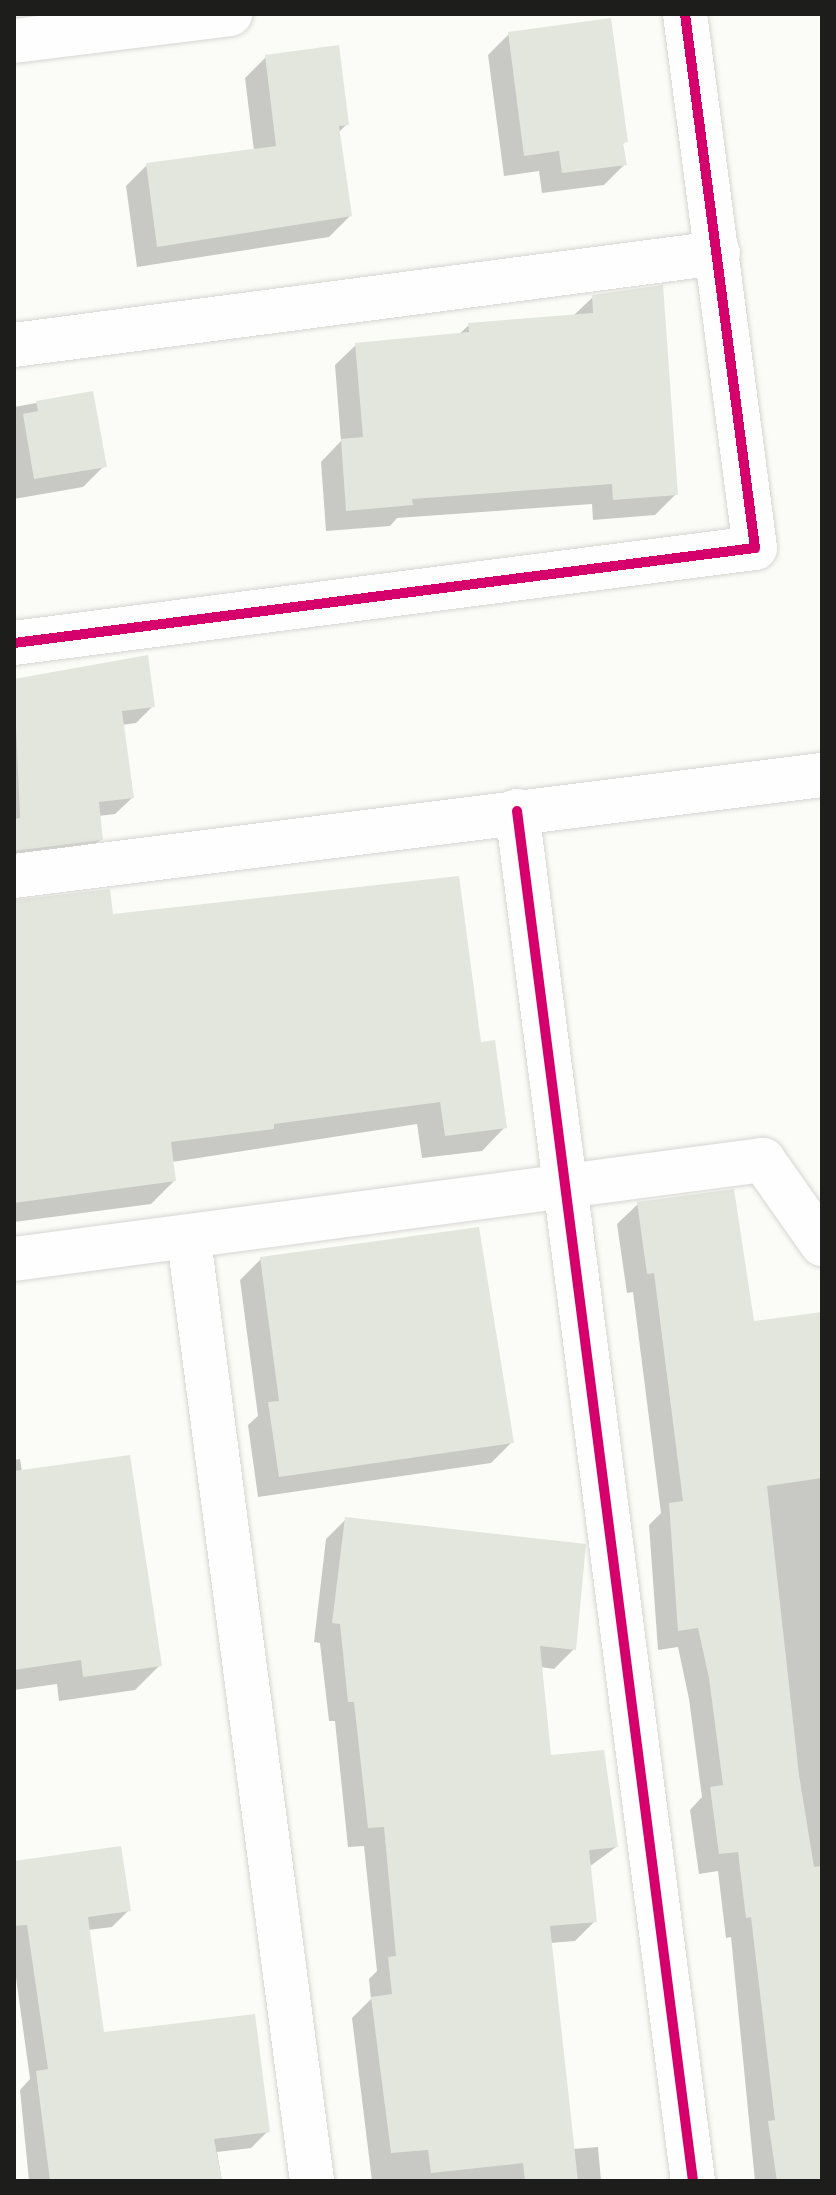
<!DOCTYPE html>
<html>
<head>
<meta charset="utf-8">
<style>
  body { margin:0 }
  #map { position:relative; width:836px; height:2195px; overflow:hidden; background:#fbfbf7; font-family:"DejaVu Sans",sans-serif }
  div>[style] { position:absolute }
  .shadow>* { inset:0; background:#0003 }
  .building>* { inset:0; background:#e3e6dd }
  .roads { filter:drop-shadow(0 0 2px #d6d5d2) drop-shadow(0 0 2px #d6d5d2) }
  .minor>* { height:44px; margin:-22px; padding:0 22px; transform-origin:22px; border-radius:22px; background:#fefefe }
  .cycleway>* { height:10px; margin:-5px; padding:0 5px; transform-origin:5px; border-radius:5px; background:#d6006c }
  span { translate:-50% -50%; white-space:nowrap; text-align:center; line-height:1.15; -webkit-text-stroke:6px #fff; paint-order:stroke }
  .frame { position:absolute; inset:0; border:16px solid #1d1d1b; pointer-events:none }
</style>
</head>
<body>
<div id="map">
  <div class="shadow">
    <i style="clip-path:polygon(509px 34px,626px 141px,622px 145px,625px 164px,604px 185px,542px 193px,539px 171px,504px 176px,488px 55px)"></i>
    <i style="clip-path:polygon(266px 57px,347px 124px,338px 133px,350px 216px,329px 237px,137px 267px,126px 186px,147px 165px,254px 151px,245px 78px)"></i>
    <i style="clip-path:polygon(593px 297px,676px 494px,655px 515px,593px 520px,592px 504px,397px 518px,390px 526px,326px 531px,321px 462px,341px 441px,335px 365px,356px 345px,458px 335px,469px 325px,573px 316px)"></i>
    <i style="clip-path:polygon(92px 393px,104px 466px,83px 487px,14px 499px,14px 407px)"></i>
    <i style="clip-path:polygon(146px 657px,153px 706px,136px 723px,122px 725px,132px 798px,115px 814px,98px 816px,101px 839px,84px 856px,14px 865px,14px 680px)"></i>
    <i style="clip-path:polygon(111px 916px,479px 1044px,505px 1127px,482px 1151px,422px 1158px,417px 1124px,172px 1162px,174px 1181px,151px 1204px,14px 1222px,14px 923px)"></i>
    <i style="clip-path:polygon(638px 1204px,752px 1324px,822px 1314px,822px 2181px,755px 2181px,731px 1937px,726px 1938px,718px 1871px,699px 1874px,690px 1810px,702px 1797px,689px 1699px,678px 1647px,658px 1650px,649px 1525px,661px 1513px,633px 1292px,627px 1293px,617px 1224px)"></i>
    <i style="clip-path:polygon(261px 1259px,512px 1442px,491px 1463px,258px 1497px,248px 1425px,258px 1416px,240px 1280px)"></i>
    <i style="clip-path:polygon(20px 1459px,22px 1472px,160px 1665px,135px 1690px,59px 1701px,57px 1684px,14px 1690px,14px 1460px)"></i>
    <i style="clip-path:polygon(346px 1519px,574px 1649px,554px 1669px,540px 1667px,549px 1757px,602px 1752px,616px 1847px,589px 1867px,595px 1921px,575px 1941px,550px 1943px,573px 2149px,598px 2147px,601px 2181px,372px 2181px,352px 2018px,371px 1999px,369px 1979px,377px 1971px,364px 1846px,348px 1847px,335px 1721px,329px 1721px,320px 1643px,314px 1642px,326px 1539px)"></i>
    <i style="clip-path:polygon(14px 1863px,129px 1910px,112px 1927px,88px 1930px,102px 2034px,268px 2131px,251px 2148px,217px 2152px,222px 2181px,29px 2181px,20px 2090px,30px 2079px,14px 1963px)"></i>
  </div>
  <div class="building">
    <i style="clip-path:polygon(611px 18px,628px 142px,623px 143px,627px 165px,562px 173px,559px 151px,524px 156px,508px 32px)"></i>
    <i style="clip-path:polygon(339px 45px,349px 125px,339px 126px,352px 216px,157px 247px,146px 163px,276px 146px,265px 55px)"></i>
    <i style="clip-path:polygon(663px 285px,678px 495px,613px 500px,612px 484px,412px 499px,413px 505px,346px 511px,341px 439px,363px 437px,355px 343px,469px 332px,468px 323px,593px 313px,592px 295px)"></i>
    <i style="clip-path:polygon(93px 391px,107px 467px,34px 479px,23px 414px,38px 411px,36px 401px)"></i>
    <i style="clip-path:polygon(148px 655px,155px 707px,122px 711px,134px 798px,99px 802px,103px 840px,14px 851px,14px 819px,20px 818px,14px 679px)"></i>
    <i style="clip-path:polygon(459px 876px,481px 1042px,495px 1040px,507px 1128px,445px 1136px,440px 1102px,274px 1124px,274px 1129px,171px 1142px,176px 1181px,14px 1203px,14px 900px,110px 889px,113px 914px)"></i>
    <i style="clip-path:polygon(734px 1189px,754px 1321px,822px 1312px,822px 1478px,767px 1486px,799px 1775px,814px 1867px,822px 1866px,822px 2181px,777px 2181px,768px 2121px,775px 2120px,751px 1917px,746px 1918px,738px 1852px,719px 1854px,710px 1787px,723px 1785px,709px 1678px,698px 1628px,678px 1631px,669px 1503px,683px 1501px,654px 1273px,647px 1274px,637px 1202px)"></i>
    <i style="clip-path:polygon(479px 1227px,514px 1443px,279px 1477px,268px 1402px,279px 1401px,260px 1257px)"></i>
    <i style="clip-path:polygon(130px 1455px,162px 1666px,83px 1677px,81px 1660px,14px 1670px,14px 1471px)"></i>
    <i style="clip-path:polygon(345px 1517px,586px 1544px,576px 1650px,540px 1646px,551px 1755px,604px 1750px,618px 1847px,589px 1850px,597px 1922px,550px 1926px,578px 2181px,525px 2181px,523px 2163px,431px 2173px,428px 2150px,391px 2153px,371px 1997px,392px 1994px,388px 1957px,396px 1956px,384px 1827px,368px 1828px,354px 1702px,348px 1702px,340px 1624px,332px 1623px)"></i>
    <i style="clip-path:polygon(121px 1846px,131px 1911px,88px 1917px,104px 2032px,255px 2014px,270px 2132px,214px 2139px,222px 2181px,50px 2181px,36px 2071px,48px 2069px,27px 1925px,14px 1926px,14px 1861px)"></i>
  </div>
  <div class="roads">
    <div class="minor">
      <i style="left:14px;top:41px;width:218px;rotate:-7.1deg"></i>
      <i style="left:14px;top:345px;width:710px;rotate:-7.45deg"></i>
      <i style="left:14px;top:643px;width:747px;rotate:-7.31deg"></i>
      <i style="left:755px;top:548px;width:539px;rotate:-97.47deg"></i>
      <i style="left:517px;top:811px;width:1381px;rotate:82.68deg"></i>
      <i style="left:14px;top:876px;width:814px;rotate:-7.13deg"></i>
      <i style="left:189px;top:1240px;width:949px;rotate:82.55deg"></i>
      <i style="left:14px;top:1259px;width:756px;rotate:-7.53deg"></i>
      <i style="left:763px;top:1160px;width:103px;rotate:54.9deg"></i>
    </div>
  </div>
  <div class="cycleway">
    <i style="left:14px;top:643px;width:747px;rotate:-7.31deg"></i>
    <i style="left:755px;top:548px;width:539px;rotate:-97.47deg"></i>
    <i style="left:517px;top:811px;width:1381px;rotate:82.68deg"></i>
  </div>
  <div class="frame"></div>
</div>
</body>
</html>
